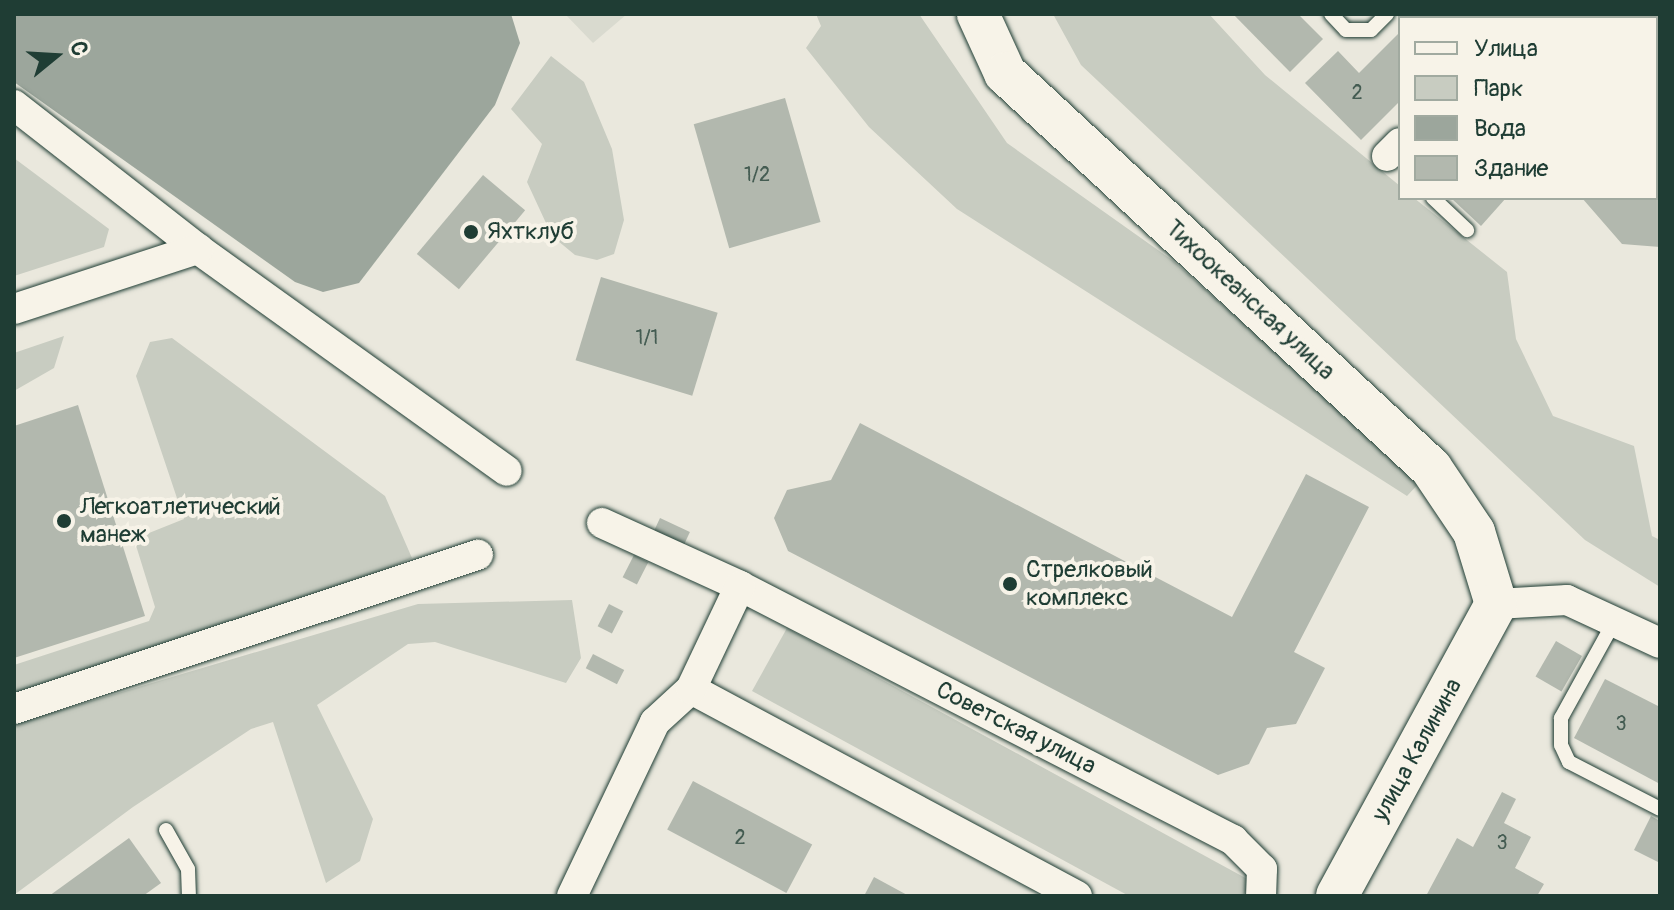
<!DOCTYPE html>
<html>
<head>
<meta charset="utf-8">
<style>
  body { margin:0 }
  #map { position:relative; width:1674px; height:910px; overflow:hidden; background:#eae8dd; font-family:Pangolin,sans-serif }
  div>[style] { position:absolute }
  .built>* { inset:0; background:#d9dacf }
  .green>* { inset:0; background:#c8ccc1 }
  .water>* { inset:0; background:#9ca69c }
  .building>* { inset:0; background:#b2b8ae; transform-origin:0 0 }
  .roads { filter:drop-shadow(0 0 2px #1f3d34) drop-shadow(0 0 2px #1f3d34) }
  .lane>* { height:14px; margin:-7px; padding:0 7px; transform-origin:7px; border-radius:7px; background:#f7f3e8 }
  .street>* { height:30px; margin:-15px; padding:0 15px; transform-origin:15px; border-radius:15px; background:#f7f3e8 }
  .secondary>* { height:42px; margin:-21px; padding:0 21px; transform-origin:21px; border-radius:21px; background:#f7f3e8 }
  .dots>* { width:22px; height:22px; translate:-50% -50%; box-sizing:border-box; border:4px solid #f7f3e8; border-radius:50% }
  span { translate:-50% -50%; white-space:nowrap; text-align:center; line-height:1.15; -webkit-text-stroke:8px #f7f3e8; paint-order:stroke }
  .number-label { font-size:20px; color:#445c52 }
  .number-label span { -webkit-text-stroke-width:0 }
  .poi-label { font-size:24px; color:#1f3d34 }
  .left { translate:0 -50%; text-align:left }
  .street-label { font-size:24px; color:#1f3d34 }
  .frame { position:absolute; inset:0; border:16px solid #1f3d34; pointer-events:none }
  .legend { position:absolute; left:1398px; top:16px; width:260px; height:184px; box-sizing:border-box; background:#f7f3e8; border:2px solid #a1aaa0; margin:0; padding:10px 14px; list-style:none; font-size:24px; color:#1f3d34 }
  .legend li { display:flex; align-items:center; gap:16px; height:40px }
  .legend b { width:40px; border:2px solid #a1aaa0 }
  .north { position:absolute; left:16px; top:16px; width:80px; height:80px; -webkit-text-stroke:6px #f7f3e8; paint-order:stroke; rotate:72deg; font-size:22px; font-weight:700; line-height:32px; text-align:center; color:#1f3d34 }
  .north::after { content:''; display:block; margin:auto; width:28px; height:36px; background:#1f3d34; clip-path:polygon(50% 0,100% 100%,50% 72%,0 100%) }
</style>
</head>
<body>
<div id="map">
  <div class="built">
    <i style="clip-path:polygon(565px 14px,627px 14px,593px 43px)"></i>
  </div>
  <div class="green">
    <i style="clip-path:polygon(816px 14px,919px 14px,1007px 143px,1172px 260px,1421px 481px,1407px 496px,957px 209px,869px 127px,806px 48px,821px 26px)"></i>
    <i style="clip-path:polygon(1053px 14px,1209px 14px,1265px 75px,1400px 186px,1400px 198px,1414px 198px,1507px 272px,1516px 339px,1553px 416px,1634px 446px,1652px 536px,1660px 540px,1660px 587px,1585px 540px,1081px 65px)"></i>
    <i style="clip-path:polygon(551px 56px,584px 82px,612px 149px,624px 220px,614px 254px,597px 260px,575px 255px,552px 236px,527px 182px,542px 144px,511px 109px)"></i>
    <i style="clip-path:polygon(14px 158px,109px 229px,104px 247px,14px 276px)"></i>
    <i style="clip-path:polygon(64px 336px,54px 368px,14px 391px,14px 353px)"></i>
    <i style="clip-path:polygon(172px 338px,385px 496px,412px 558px,360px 581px,14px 697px,14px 665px,149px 621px,155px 607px,134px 539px,184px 519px,136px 376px,150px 342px)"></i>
    <i style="clip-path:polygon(572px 600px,581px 658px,566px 683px,435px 642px,408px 644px,317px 705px,373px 819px,360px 861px,326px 883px,273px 722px,251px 729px,133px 807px,14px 895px,14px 724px,418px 604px)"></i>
    <i style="clip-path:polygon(787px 628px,1251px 881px,1243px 896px,1129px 896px,752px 691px)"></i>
  </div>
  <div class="water">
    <i style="clip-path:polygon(14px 14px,511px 14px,520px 43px,495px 105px,359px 283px,323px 292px,295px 282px,14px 82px)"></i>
  </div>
  <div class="building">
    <i style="clip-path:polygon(1233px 14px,1298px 14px,1323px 39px,1290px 72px)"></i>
    <i style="clip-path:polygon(1400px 32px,1400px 101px,1361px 140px,1305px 83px,1338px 51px,1359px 73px)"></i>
    <i style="left:785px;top:98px;width:129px;height:95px;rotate:74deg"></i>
    <i style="clip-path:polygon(1656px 137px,1660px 247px,1622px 244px,1582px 198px,1656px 198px)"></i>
    <i style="left:483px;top:175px;width:55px;height:103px;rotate:40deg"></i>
    <i style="clip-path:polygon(1451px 198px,1506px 198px,1481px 226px)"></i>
    <i style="left:601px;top:277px;width:122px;height:87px;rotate:17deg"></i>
    <i style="clip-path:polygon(78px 405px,145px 616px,14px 658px,14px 426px)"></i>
    <i style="clip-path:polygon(860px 423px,1232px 617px,1306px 474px,1369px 507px,1294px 652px,1325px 668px,1296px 724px,1267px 728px,1249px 764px,1218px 775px,788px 551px,774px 518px,787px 490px,831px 480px)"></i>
    <i style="left:660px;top:518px;width:33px;height:14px;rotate:25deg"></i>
    <i style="left:634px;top:555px;width:16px;height:25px;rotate:27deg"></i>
    <i style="left:609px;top:604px;width:16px;height:25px;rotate:27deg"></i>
    <i style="left:1556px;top:641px;width:30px;height:41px;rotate:30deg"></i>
    <i style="left:593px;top:654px;width:35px;height:16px;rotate:27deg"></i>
    <i style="clip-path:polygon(1605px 679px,1660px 707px,1660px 784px,1574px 738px)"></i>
    <i style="left:693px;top:781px;width:135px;height:55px;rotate:28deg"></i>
    <i style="clip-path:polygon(1502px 792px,1516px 799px,1504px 823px,1531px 837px,1515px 868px,1544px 884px,1537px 896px,1426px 896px,1457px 838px,1473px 847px)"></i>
    <i style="clip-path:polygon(1651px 816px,1660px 821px,1660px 863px,1634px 850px)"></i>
    <i style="clip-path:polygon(129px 838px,161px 883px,143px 896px,49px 896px)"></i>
    <i style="clip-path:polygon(874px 877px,909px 896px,864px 896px)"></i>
  </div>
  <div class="roads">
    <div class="lane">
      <i style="left:1331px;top:14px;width:22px;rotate:47deg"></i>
      <i style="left:1346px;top:30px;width:25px"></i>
      <i style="left:1371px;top:30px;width:23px;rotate:-45deg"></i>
      <i style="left:1449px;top:14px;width:6px;rotate:45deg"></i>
      <i style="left:1656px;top:42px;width:5px;rotate:-37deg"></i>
      <i style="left:1433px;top:198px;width:47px;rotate:43.3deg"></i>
      <i style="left:1614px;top:622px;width:110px;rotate:118.9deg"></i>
      <i style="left:1561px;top:718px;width:27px;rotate:90deg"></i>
      <i style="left:1561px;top:745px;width:19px;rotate:65deg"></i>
      <i style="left:1569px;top:762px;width:102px;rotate:27.3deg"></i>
      <i style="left:166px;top:830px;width:45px;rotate:60.6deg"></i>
      <i style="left:188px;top:869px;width:27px;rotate:88deg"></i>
    </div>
    <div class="street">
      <i style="left:1525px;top:18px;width:6px;rotate:-45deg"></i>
      <i style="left:14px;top:105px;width:234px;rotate:38deg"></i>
      <i style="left:198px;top:249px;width:380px;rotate:35.7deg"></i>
      <i style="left:1387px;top:156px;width:18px;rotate:-45deg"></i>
      <i style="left:14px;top:309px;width:194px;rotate:-18.1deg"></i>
      <i style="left:602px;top:523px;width:152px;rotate:24.5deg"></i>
      <i style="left:740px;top:586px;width:555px;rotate:27.26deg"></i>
      <i style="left:1233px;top:840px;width:41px;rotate:45deg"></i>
      <i style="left:1262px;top:869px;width:27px;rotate:92deg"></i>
      <i style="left:1496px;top:604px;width:71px;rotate:-3.2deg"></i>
      <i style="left:1567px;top:600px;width:102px;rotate:24.8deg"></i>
      <i style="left:691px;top:689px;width:438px;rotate:28.2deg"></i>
      <i style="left:14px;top:709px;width:489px;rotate:-18.4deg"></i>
      <i style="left:572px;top:896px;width:193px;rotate:-64.5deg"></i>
      <i style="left:655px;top:722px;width:49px;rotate:-42.5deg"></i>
      <i style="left:691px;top:689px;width:114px;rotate:-64.6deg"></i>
    </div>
    <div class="secondary">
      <i style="left:978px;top:14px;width:65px;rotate:65.4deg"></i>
      <i style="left:1005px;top:73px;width:581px;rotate:42.84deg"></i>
      <i style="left:1431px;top:468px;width:77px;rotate:56.1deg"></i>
      <i style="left:1474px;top:532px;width:75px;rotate:73deg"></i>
      <i style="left:1496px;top:604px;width:332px;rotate:118.6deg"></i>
    </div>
  </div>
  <div class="dots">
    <i style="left:471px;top:232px;background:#1f3d34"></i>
    <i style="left:64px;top:521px;background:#1f3d34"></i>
    <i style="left:1010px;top:584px;background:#1f3d34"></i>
  </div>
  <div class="number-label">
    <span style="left:1357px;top:92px">2</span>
    <span style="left:757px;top:174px">1/2</span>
    <span style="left:647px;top:337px">1/1</span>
    <span style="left:1621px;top:723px">3</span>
    <span style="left:740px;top:837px">2</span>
    <span style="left:1502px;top:842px">3</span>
  </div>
  <div class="poi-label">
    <span class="left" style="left:487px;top:232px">Яхтклуб</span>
    <span class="left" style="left:80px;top:521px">Легкоатлетический<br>манеж</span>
    <span class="left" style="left:1026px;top:584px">Стрелковый<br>комплекс</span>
  </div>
  <div class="street-label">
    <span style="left:1250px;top:300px;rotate:43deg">Тихоокеанская улица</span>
    <span style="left:1016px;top:728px;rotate:27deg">Советская улица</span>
    <span style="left:1417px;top:750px;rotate:-61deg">улица Калинина</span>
  </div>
  <div class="frame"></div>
  <ul class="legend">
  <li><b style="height:10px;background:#f7f3e8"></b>Улица</li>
  <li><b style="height:22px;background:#c8ccc1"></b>Парк</li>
  <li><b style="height:22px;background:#9ca69c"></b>Вода</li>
  <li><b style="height:22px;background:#b2b8ae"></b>Здание</li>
  </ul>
  <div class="north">С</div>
</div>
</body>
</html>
